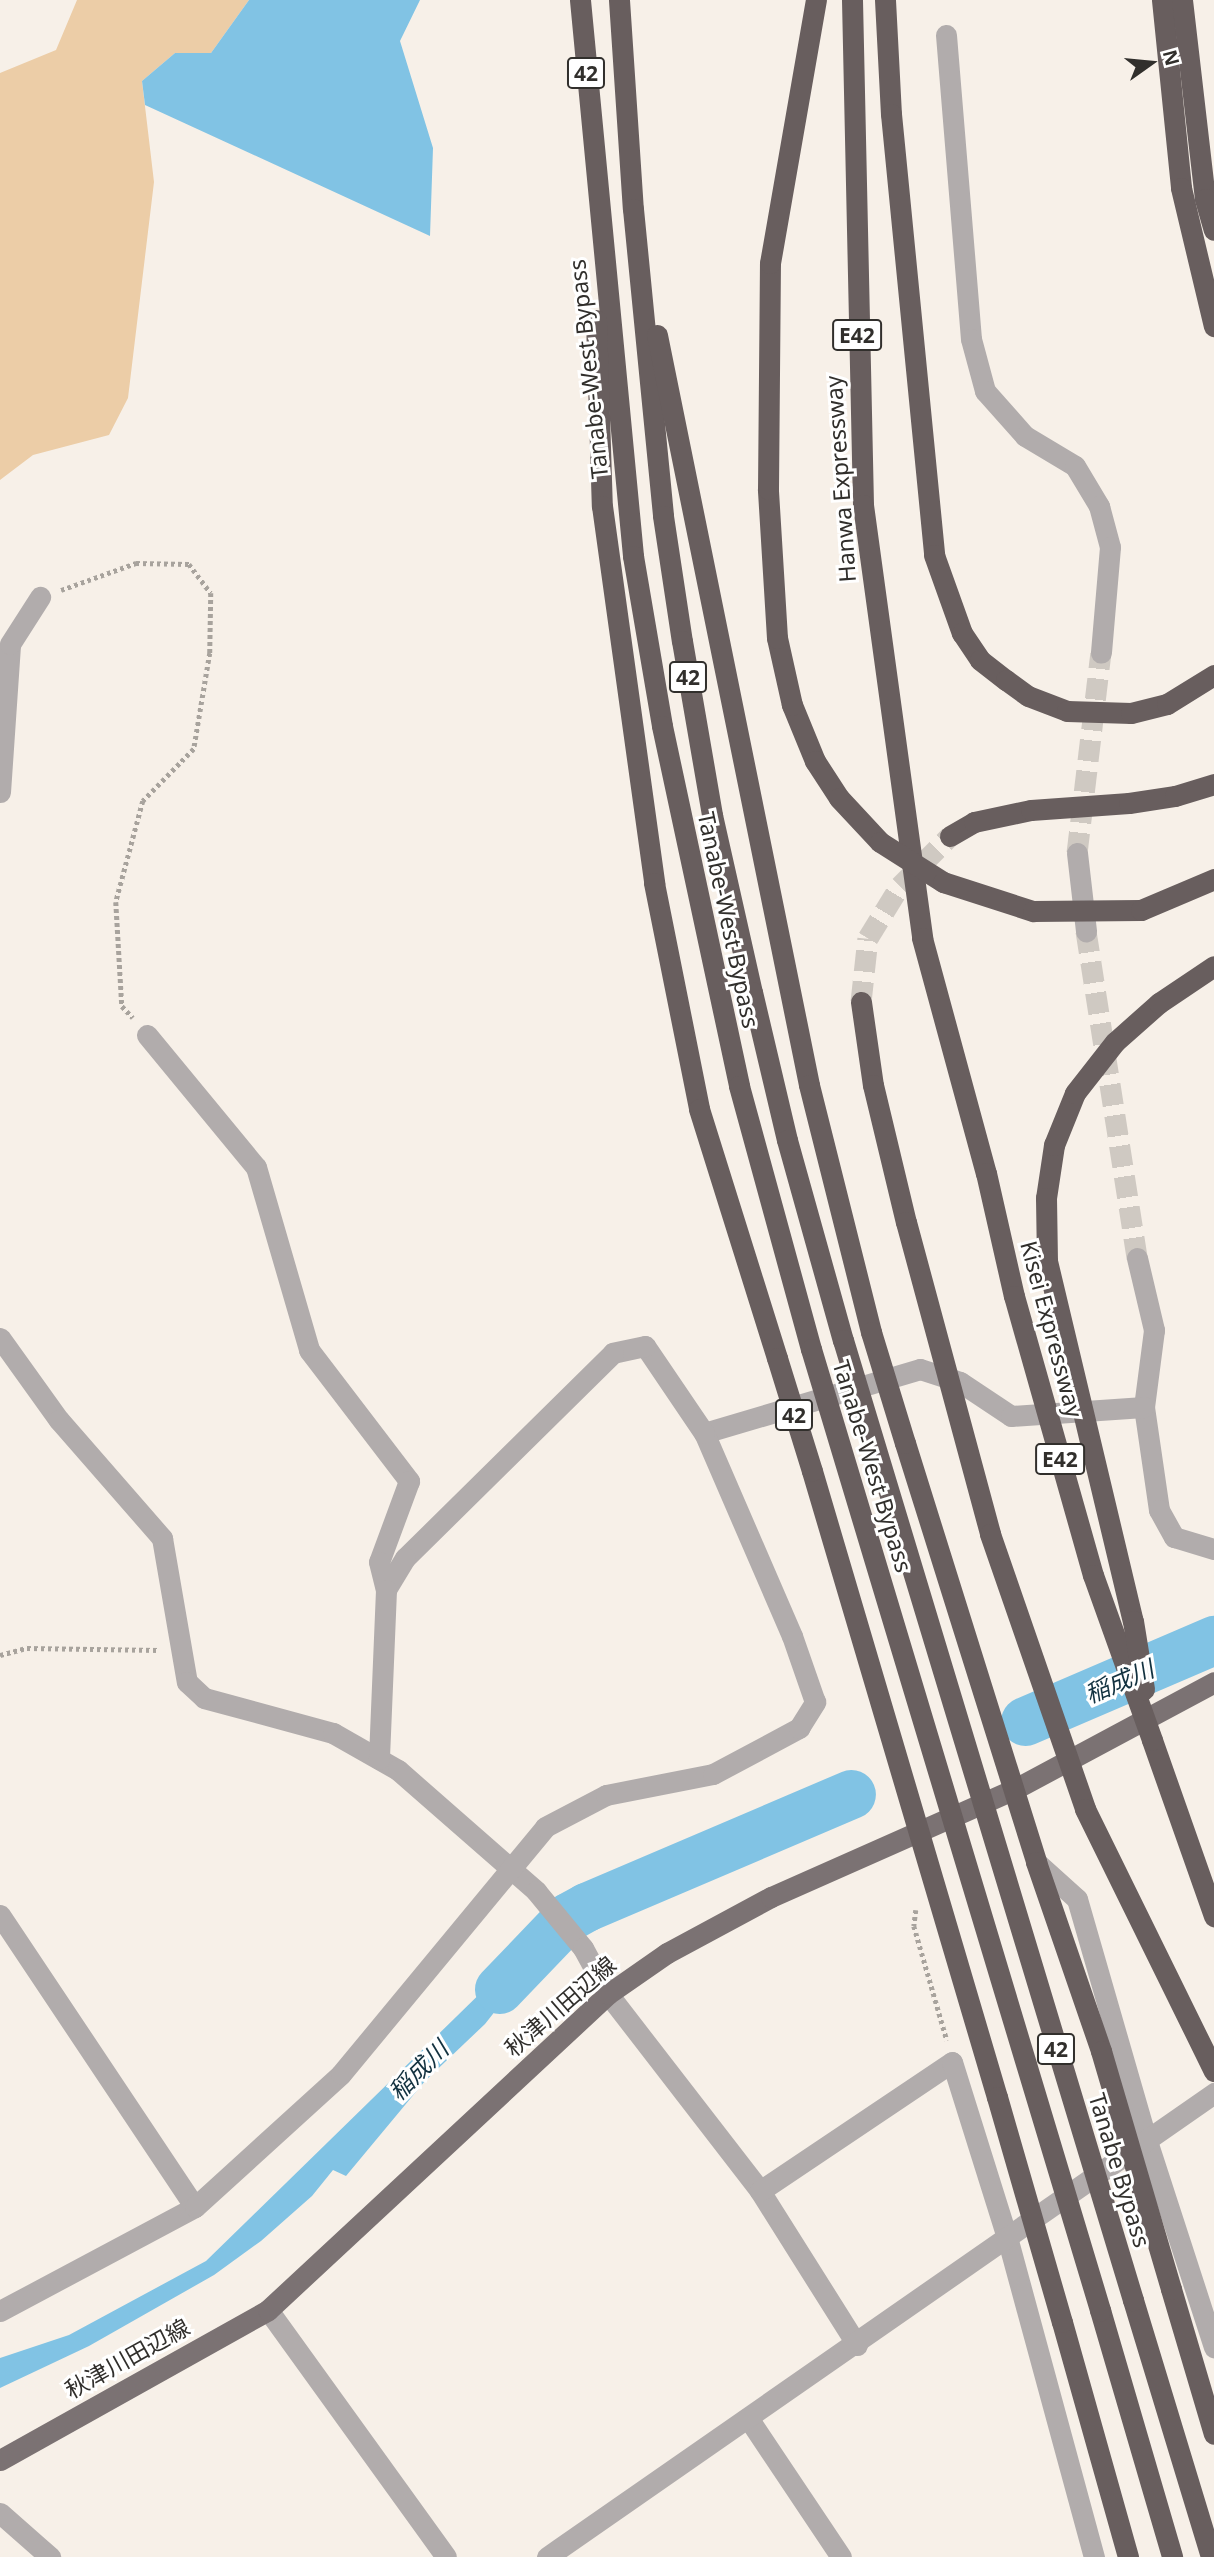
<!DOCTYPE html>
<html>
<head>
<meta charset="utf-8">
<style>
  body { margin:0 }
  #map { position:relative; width:1214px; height:2557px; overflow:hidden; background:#f7f0e8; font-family:"Noto Sans","Noto Sans JP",sans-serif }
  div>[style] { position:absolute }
  .green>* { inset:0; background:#eccda7 }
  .water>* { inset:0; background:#81c3e4 }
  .river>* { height:49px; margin:-24.5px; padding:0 24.5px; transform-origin:24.5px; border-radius:24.5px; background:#81c3e4 }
  .minor-tunnel>* { height:21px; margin-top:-10.5px; transform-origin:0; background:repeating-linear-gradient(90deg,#cfc9c2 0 21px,transparent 0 31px) }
  .highway-tunnel>* { height:21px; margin-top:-10.5px; transform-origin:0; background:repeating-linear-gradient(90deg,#cfc9c2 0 21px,transparent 0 31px) }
  .path>* { height:4.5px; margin-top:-2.25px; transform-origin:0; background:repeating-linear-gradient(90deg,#a8a39d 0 3.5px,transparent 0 7px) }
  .minor>* { height:21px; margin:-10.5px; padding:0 10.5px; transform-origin:10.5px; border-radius:10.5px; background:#b1acac }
  .major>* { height:21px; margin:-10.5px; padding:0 10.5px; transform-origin:10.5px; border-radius:10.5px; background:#7b7273 }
  .highway>* { height:21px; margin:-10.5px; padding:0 10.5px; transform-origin:10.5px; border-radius:10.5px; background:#685e5e }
  .highway-bridge>* { height:21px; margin:-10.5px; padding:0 10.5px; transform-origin:10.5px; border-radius:10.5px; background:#685e5e }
  span { translate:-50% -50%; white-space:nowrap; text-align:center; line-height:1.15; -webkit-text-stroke:6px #fff; paint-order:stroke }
  .shield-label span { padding:2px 5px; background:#fff; border:2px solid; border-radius:5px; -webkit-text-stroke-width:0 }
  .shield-label { font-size:21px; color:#312f2c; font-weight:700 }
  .street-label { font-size:23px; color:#312f2c }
  .water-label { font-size:24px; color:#133240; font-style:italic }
  .north { position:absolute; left:1116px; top:28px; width:70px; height:70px; -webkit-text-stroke:5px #fff; paint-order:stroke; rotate:75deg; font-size:19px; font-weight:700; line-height:28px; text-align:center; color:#312f2c }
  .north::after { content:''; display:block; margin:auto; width:24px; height:32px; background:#312f2c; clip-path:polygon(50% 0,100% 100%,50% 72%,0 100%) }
</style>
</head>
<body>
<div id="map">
  <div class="green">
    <i style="clip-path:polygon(77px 0,249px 0,211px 53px,175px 53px,142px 81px,154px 182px,128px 398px,109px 435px,33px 455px,0 480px,0 73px,56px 50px)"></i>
  </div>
  <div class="water">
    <i style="clip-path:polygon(249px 0,420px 0,400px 41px,433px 148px,430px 236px,145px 105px,142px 81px,175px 53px,211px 53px)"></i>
    <i style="clip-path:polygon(539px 1936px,548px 1944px,485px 2024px,425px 2081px,346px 2176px,333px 2170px,312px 2196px,261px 2241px,214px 2275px,89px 2346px,0 2388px,0 2358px,69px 2335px,206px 2261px)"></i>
  </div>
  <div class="river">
    <i style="left:1025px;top:1721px;width:206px;rotate:-23.2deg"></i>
    <i style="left:499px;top:1989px;width:100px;rotate:-46.2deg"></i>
    <i style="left:568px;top:1917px;width:21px;rotate:-29deg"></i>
    <i style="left:586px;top:1907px;width:288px;rotate:-23.1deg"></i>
  </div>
  <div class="minor-tunnel">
    <i style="left:1077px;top:853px;width:201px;rotate:-83.2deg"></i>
    <i style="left:1086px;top:931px;width:331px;rotate:81.1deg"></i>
  </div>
  <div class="highway-tunnel">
    <i style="left:861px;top:1002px;width:64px;rotate:-83.8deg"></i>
    <i style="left:868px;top:938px;width:61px;rotate:-58.4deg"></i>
    <i style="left:900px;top:886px;width:71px;rotate:-45deg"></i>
  </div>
  <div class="path">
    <i style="left:61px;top:590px;width:80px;rotate:-19.8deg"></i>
    <i style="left:136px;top:563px;width:53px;rotate:1.1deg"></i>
    <i style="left:189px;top:564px;width:36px;rotate:53deg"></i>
    <i style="left:211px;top:593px;width:60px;rotate:91deg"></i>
    <i style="left:210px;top:653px;width:97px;rotate:99.5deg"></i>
    <i style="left:194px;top:749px;width:73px;rotate:134.4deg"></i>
    <i style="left:143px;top:801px;width:105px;rotate:105deg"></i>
    <i style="left:116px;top:902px;width:104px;rotate:86.7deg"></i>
    <i style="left:122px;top:1006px;width:16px;rotate:47deg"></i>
    <i style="left:0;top:1655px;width:28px;rotate:-15deg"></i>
    <i style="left:27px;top:1648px;width:132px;rotate:0.9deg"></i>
    <i style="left:916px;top:1910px;width:16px;rotate:97deg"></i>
    <i style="left:914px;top:1926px;width:119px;rotate:73.9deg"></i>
  </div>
  <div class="minor">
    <i style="left:946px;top:35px;width:305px;rotate:85.3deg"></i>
    <i style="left:971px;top:339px;width:54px;rotate:74.9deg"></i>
    <i style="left:985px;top:391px;width:60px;rotate:48.4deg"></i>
    <i style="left:1025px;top:436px;width:58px;rotate:31deg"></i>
    <i style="left:1075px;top:466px;width:47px;rotate:59deg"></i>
    <i style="left:1099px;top:506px;width:42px;rotate:75deg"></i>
    <i style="left:1110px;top:547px;width:106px;rotate:94.9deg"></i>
    <i style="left:0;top:792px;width:148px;rotate:-86.1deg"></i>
    <i style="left:10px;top:644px;width:56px;rotate:-57.4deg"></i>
    <i style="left:1077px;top:853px;width:79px;rotate:83.4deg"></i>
    <i style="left:147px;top:1035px;width:171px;rotate:50.5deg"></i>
    <i style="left:256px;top:1167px;width:191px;rotate:73.8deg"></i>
    <i style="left:309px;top:1350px;width:165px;rotate:52.6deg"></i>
    <i style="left:409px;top:1481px;width:86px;rotate:110.3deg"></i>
    <i style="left:379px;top:1562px;width:29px;rotate:76deg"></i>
    <i style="left:1137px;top:1258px;width:74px;rotate:76.7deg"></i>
    <i style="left:1154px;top:1330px;width:78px;rotate:97.4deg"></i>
    <i style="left:1144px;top:1407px;width:104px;rotate:81.7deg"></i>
    <i style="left:1159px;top:1510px;width:31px;rotate:61deg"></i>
    <i style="left:1174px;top:1537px;width:42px;rotate:16.7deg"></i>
    <i style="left:0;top:1338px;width:101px;rotate:54.3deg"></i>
    <i style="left:59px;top:1420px;width:157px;rotate:48.9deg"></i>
    <i style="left:162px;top:1538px;width:146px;rotate:80.2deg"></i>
    <i style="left:187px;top:1682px;width:23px;rotate:43deg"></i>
    <i style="left:204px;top:1698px;width:134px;rotate:15.2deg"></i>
    <i style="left:333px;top:1733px;width:75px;rotate:29.6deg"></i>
    <i style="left:398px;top:1770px;width:184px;rotate:41.2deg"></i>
    <i style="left:536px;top:1891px;width:74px;rotate:50.5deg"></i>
    <i style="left:583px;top:1948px;width:52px;rotate:61.5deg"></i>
    <i style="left:608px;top:1994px;width:249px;rotate:52.3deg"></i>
    <i style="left:760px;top:2191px;width:182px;rotate:57.8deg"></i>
    <i style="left:704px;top:1433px;width:225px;rotate:-16.5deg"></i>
    <i style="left:920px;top:1369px;width:42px;rotate:18deg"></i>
    <i style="left:960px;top:1382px;width:61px;rotate:33.7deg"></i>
    <i style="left:1011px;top:1416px;width:133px;rotate:-3.9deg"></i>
    <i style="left:1036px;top:1862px;width:55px;rotate:42.1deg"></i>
    <i style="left:1077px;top:1899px;width:252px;rotate:73.9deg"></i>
    <i style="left:1147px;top:2141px;width:217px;rotate:72deg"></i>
    <i style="left:0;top:1915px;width:351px;rotate:56.3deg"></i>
    <i style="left:760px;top:2191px;width:231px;rotate:-33.9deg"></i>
    <i style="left:952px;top:2062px;width:183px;rotate:72.6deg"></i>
    <i style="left:1007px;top:2237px;width:332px;rotate:74.8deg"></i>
    <i style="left:268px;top:2310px;width:304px;rotate:54.2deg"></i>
    <i style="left:0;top:2311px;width:221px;rotate:-28.1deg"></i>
    <i style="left:195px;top:2207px;width:197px;rotate:-42.3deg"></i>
    <i style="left:341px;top:2074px;width:320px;rotate:-50.4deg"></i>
    <i style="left:545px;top:1827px;width:69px;rotate:-27.7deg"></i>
    <i style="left:606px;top:1795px;width:109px;rotate:-11.1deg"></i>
    <i style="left:713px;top:1774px;width:98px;rotate:-28.1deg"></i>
    <i style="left:799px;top:1728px;width:31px;rotate:-58deg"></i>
    <i style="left:815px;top:1702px;width:70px;rotate:-109.2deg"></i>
    <i style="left:792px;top:1636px;width:221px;rotate:-113.4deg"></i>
    <i style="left:704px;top:1433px;width:105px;rotate:-124.1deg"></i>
    <i style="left:645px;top:1346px;width:33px;rotate:168deg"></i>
    <i style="left:613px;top:1353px;width:292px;rotate:135.4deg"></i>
    <i style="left:405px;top:1558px;width:37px;rotate:121deg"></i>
    <i style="left:386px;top:1590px;width:169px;rotate:92.4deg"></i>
    <i style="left:748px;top:2418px;width:167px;rotate:56.2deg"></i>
    <i style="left:0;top:2513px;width:67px;rotate:41.3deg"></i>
    <i style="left:547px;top:2557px;width:813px;rotate:-34.82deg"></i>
  </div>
  <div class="major">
    <i style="left:0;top:2460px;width:307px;rotate:-29.2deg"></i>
    <i style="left:268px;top:2310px;width:464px;rotate:-42.9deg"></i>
    <i style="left:608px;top:1994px;width:72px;rotate:-34.8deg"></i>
    <i style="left:667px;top:1953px;width:118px;rotate:-28.3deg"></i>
    <i style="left:771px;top:1897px;width:265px;rotate:-23.9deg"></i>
    <i style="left:1013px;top:1790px;width:228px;rotate:-28.2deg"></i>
  </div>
  <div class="highway">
    <i style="left:580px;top:0;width:559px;rotate:84.55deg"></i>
    <i style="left:633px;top:556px;width:172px;rotate:80.3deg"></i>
    <i style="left:662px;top:726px;width:368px;rotate:77.9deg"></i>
    <i style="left:739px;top:1086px;width:273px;rotate:74.7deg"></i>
    <i style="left:619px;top:0;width:209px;rotate:86.2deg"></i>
    <i style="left:633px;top:209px;width:308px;rotate:84.4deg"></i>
    <i style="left:663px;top:516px;width:126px;rotate:81.4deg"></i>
    <i style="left:682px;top:641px;width:177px;rotate:80.2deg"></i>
    <i style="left:712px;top:815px;width:181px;rotate:77.3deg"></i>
    <i style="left:752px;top:992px;width:152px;rotate:76.7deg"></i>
    <i style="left:787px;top:1140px;width:208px;rotate:74.4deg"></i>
    <i style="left:852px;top:0;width:505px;rotate:88.75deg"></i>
    <i style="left:863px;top:505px;width:437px;rotate:82.2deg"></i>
    <i style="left:922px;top:938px;width:244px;rotate:74.8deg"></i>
    <i style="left:885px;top:0;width:114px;rotate:87deg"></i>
    <i style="left:891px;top:114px;width:443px;rotate:84.4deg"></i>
    <i style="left:934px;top:555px;width:83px;rotate:70.3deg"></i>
    <i style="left:962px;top:633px;width:32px;rotate:56deg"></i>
    <i style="left:980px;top:660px;width:33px;rotate:38deg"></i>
    <i style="left:1006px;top:680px;width:27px;rotate:36deg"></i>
    <i style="left:1028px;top:696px;width:42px;rotate:21deg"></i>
    <i style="left:1067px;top:711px;width:64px;rotate:1.8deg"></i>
    <i style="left:1131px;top:713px;width:37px;rotate:-14deg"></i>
    <i style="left:1167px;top:704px;width:55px;rotate:-31.7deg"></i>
    <i style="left:1162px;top:0;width:189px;rotate:84.2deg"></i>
    <i style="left:1181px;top:188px;width:142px;rotate:76.6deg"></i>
    <i style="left:1182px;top:0;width:200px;rotate:83.4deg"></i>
    <i style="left:1205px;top:199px;width:32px;rotate:74deg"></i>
    <i style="left:596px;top:320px;width:186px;rotate:88.2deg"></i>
    <i style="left:602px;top:506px;width:381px;rotate:82.1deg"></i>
    <i style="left:654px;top:883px;width:230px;rotate:78.7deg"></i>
    <i style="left:699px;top:1109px;width:261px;rotate:72.6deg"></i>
    <i style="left:657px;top:335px;width:765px;rotate:78.54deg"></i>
    <i style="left:809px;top:1085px;width:255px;rotate:75.9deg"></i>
    <i style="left:815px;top:761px;width:61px;rotate:-112.3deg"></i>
    <i style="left:792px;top:705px;width:69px;rotate:-102.6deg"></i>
    <i style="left:777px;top:638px;width:149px;rotate:-93.5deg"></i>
    <i style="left:768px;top:489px;width:226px;rotate:-89.5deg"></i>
    <i style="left:770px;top:263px;width:267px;rotate:-80.1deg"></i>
    <i style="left:950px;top:836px;width:28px;rotate:-30deg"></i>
    <i style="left:974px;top:822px;width:58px;rotate:-11.9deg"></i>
    <i style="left:1031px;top:810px;width:98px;rotate:-4.1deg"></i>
    <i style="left:1129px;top:803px;width:47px;rotate:-8.7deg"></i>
    <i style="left:1175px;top:796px;width:41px;rotate:-17.1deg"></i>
    <i style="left:861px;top:1002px;width:84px;rotate:81.8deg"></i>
    <i style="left:873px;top:1085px;width:141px;rotate:76.5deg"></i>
    <i style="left:1046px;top:1198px;width:54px;rotate:-81.4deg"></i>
    <i style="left:1054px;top:1145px;width:56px;rotate:-68deg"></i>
    <i style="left:1075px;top:1093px;width:65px;rotate:-51.9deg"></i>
    <i style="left:1115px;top:1042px;width:59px;rotate:-41.6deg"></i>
    <i style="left:1159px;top:1003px;width:66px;rotate:-33.9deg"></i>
    <i style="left:905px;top:1443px;width:439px;rotate:72.6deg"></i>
    <i style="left:1036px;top:1862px;width:200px;rotate:71deg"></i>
    <i style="left:812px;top:1471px;width:653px;rotate:73.54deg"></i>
    <i style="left:1152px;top:1740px;width:187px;rotate:70.6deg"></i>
    <i style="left:1171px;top:2289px;width:151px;rotate:73.5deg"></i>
    <i style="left:1133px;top:2300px;width:269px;rotate:73.1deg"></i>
    <i style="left:1100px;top:2310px;width:257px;rotate:73.7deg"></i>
    <i style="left:1062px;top:2322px;width:244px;rotate:74.3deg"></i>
  </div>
  <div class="highway-bridge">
    <i style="left:815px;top:761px;width:44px;rotate:57deg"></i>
    <i style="left:839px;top:798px;width:60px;rotate:47deg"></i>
    <i style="left:880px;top:842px;width:75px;rotate:32.4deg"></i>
    <i style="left:943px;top:882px;width:95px;rotate:17.9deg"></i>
    <i style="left:1033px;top:911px;width:108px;rotate:-0.5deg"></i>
    <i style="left:1141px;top:910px;width:79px;rotate:-23deg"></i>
    <i style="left:986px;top:1173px;width:126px;rotate:77.2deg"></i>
    <i style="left:1014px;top:1296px;width:290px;rotate:74.2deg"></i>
    <i style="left:1093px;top:1575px;width:175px;rotate:70.3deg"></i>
    <i style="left:1046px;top:1198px;width:63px;rotate:89.1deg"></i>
    <i style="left:1047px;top:1261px;width:370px;rotate:76.6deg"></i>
    <i style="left:1133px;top:1621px;width:69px;rotate:80.8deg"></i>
    <i style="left:906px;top:1222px;width:323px;rotate:74.9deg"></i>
    <i style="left:990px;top:1534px;width:291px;rotate:70.9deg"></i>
    <i style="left:1085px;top:1809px;width:292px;rotate:63.8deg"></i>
    <i style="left:871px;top:1332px;width:116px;rotate:73deg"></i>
    <i style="left:843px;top:1340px;width:1003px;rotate:73.19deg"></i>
    <i style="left:811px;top:1349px;width:1004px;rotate:73.26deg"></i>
    <i style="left:777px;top:1358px;width:118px;rotate:72.8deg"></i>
    <i style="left:1101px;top:2051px;width:248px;rotate:73.6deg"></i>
    <i style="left:997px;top:2097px;width:234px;rotate:73.9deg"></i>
  </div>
  <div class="shield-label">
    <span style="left:586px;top:73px">42</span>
    <span style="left:857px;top:335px">E42</span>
    <span style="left:688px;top:677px">42</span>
    <span style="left:794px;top:1415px">42</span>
    <span style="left:1060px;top:1459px">E42</span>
    <span style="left:1056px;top:2049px">42</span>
  </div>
  <div class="street-label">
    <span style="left:588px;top:369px;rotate:-96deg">Tanabe-West Bypass</span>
    <span style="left:840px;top:479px;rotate:-94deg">Hanwa Expressway</span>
    <span style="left:729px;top:920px;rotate:78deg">Tanabe-West Bypass</span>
    <span style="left:1052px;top:1329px;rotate:75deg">Kisei Expressway</span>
    <span style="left:873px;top:1466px;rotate:73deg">Tanabe-West Bypass</span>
    <span style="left:560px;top:2006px;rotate:-41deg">秋津川田辺線</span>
    <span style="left:1120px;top:2170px;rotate:73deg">Tanabe Bypass</span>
    <span style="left:127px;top:2358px;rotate:-29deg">秋津川田辺線</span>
  </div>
  <div class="water-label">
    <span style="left:1119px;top:1681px;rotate:-23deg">稲成川</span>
    <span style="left:418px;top:2070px;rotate:-45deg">稲成川</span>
  </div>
  <div class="north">N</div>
</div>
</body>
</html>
